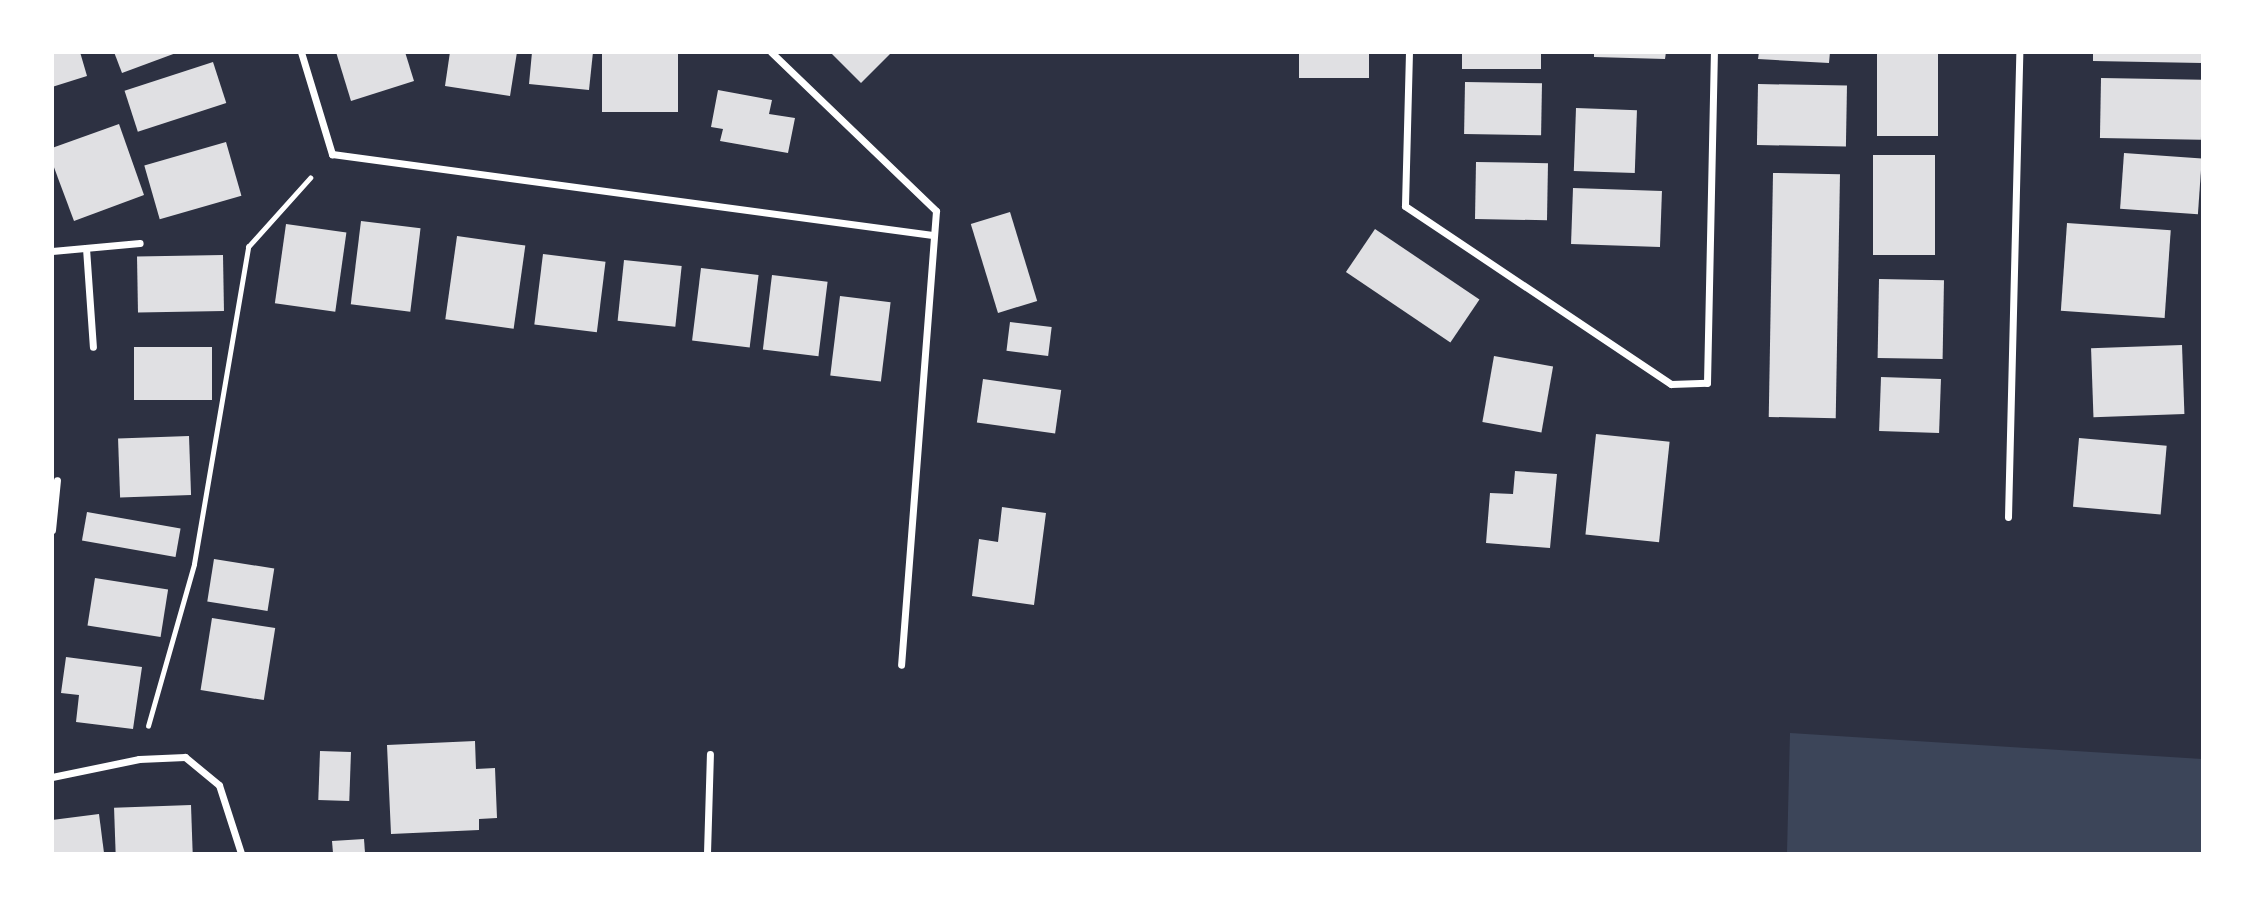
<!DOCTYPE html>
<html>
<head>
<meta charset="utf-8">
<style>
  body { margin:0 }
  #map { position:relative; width:2255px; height:906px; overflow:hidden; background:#2d3142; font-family:"Noto Serif",serif }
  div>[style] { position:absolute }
  .green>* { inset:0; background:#3c4559 }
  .building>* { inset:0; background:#e0e0e3; transform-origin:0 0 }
  .path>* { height:4.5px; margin:-2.25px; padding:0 2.25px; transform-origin:2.25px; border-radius:2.25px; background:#fff }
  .minor>* { height:7px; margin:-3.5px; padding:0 3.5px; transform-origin:3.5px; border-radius:3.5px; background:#fff }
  span { translate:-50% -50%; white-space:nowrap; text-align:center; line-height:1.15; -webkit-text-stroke:5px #fff; paint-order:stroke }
  .frame { position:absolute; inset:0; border:54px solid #fff; pointer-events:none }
</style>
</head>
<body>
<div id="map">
  <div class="green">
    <i style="clip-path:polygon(1790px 733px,2202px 759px,2202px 853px,1787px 853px)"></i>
  </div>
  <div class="building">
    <i style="clip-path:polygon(52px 52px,80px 52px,87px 76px,52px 87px)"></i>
    <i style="clip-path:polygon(114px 52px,176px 52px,176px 53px,122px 73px)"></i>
    <i style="clip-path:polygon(336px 52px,405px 52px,414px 81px,351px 101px)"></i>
    <i style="clip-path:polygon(450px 52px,517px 52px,510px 96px,445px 86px)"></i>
    <i style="clip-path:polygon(532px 52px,593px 52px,589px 90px,529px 84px)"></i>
    <i style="left:602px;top:52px;width:76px;height:60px"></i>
    <i style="clip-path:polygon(830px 52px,892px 52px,861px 83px)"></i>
    <i style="left:1299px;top:52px;width:70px;height:26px"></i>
    <i style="left:1462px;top:52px;width:79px;height:17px"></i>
    <i style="clip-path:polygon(1594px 52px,1666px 52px,1665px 59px,1594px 57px)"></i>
    <i style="clip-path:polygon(1759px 52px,1830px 52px,1829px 63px,1758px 59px)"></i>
    <i style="left:1877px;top:52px;width:61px;height:84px"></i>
    <i style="clip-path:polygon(2093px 52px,2202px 52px,2202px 63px,2093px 61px)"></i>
    <i style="left:213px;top:62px;width:43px;height:93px;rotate:72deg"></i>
    <i style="left:2101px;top:78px;width:101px;height:60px;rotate:1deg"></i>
    <i style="left:1465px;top:82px;width:77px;height:52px;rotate:1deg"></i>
    <i style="left:1758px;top:84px;width:89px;height:61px;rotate:1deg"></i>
    <i style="clip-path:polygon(718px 90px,772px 100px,769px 114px,795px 118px,788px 153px,720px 141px,723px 129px,711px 127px)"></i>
    <i style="left:1576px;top:108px;width:61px;height:63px;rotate:2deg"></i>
    <i style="clip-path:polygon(119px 124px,144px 195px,74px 221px,52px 162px,52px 148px)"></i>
    <i style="left:226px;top:142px;width:56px;height:85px;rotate:74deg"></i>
    <i style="left:2124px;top:153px;width:78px;height:56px;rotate:4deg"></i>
    <i style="left:1873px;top:155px;width:62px;height:100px"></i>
    <i style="left:1476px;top:162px;width:72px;height:57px;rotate:1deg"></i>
    <i style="left:1773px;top:173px;width:67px;height:244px;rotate:1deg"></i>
    <i style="left:1573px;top:188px;width:89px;height:56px;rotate:2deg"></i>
    <i style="left:1010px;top:212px;width:93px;height:41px;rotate:73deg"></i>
    <i style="left:361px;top:221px;width:60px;height:84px;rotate:7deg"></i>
    <i style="left:2067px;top:223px;width:104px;height:88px;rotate:4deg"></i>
    <i style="left:286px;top:224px;width:61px;height:80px;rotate:8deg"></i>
    <i style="left:1375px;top:229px;width:126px;height:52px;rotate:34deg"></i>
    <i style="left:457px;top:236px;width:69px;height:84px;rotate:8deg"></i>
    <i style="left:543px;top:254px;width:63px;height:71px;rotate:7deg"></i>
    <i style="left:223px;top:255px;width:56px;height:86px;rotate:89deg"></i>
    <i style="left:624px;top:260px;width:58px;height:61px;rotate:6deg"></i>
    <i style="left:701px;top:268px;width:58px;height:73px;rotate:7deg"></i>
    <i style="left:772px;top:275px;width:56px;height:75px;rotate:7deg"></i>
    <i style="left:1879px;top:279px;width:65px;height:79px;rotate:1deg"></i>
    <i style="left:840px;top:296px;width:51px;height:80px;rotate:7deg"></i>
    <i style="left:1010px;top:322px;width:42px;height:29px;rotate:7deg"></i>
    <i style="left:2182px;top:345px;width:69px;height:91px;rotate:88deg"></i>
    <i style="left:134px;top:347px;width:78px;height:53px"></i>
    <i style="left:1494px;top:356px;width:60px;height:67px;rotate:10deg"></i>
    <i style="left:1881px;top:377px;width:60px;height:54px;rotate:2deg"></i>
    <i style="left:983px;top:379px;width:79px;height:44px;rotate:8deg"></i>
    <i style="left:1596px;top:434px;width:74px;height:101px;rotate:6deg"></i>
    <i style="left:189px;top:436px;width:59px;height:71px;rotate:88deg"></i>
    <i style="left:2079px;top:438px;width:88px;height:69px;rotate:5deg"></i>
    <i style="clip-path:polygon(1515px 471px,1557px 474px,1550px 548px,1486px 543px,1490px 493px,1513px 494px)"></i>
    <i style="clip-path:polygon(1002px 507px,1046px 513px,1034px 605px,972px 596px,979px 539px,998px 542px)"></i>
    <i style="left:87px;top:512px;width:95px;height:29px;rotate:10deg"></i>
    <i style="left:214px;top:559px;width:61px;height:43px;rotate:9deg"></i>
    <i style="left:95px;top:578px;width:74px;height:48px;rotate:9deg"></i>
    <i style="left:212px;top:618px;width:64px;height:73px;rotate:9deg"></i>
    <i style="clip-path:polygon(66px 657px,142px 667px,133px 729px,76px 722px,79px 695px,61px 693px)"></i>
    <i style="clip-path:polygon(475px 741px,476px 769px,495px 768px,497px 818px,479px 819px,479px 830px,391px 834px,387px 745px)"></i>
    <i style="left:320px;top:751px;width:31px;height:49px;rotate:2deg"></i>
    <i style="left:191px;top:805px;width:48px;height:77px;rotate:88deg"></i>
    <i style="clip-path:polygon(99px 814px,104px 853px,52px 853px,52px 820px)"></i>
    <i style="clip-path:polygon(364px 839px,365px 853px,333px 853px,332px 841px)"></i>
  </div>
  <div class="path">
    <i style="left:148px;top:726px;width:168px;rotate:-74.1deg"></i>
    <i style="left:194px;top:564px;width:322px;rotate:-80.3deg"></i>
    <i style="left:248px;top:247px;width:93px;rotate:-48.1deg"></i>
  </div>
  <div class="minor">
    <i style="left:301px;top:52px;width:107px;rotate:73.1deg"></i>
    <i style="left:332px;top:154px;width:606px;rotate:7.68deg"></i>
    <i style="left:771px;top:52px;width:229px;rotate:43.9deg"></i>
    <i style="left:936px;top:211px;width:455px;rotate:94.4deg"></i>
    <i style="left:1409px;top:52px;width:154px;rotate:91.5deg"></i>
    <i style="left:1405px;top:206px;width:320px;rotate:33.8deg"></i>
    <i style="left:1671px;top:384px;width:36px;rotate:-2deg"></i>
    <i style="left:1707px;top:383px;width:331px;rotate:-88.8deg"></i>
    <i style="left:86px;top:248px;width:99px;rotate:86deg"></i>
    <i style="left:52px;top:251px;width:88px;rotate:-5.2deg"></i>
    <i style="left:2008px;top:517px;width:465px;rotate:-88.6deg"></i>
    <i style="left:52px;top:530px;width:50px;rotate:-84.3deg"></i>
    <i style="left:52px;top:777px;width:89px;rotate:-11.7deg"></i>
    <i style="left:139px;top:759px;width:46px;rotate:-2.5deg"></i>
    <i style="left:185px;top:757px;width:44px;rotate:39.5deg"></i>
    <i style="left:219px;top:785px;width:71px;rotate:72.1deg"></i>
    <i style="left:707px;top:853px;width:99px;rotate:-88.3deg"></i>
  </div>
  <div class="frame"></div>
</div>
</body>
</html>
